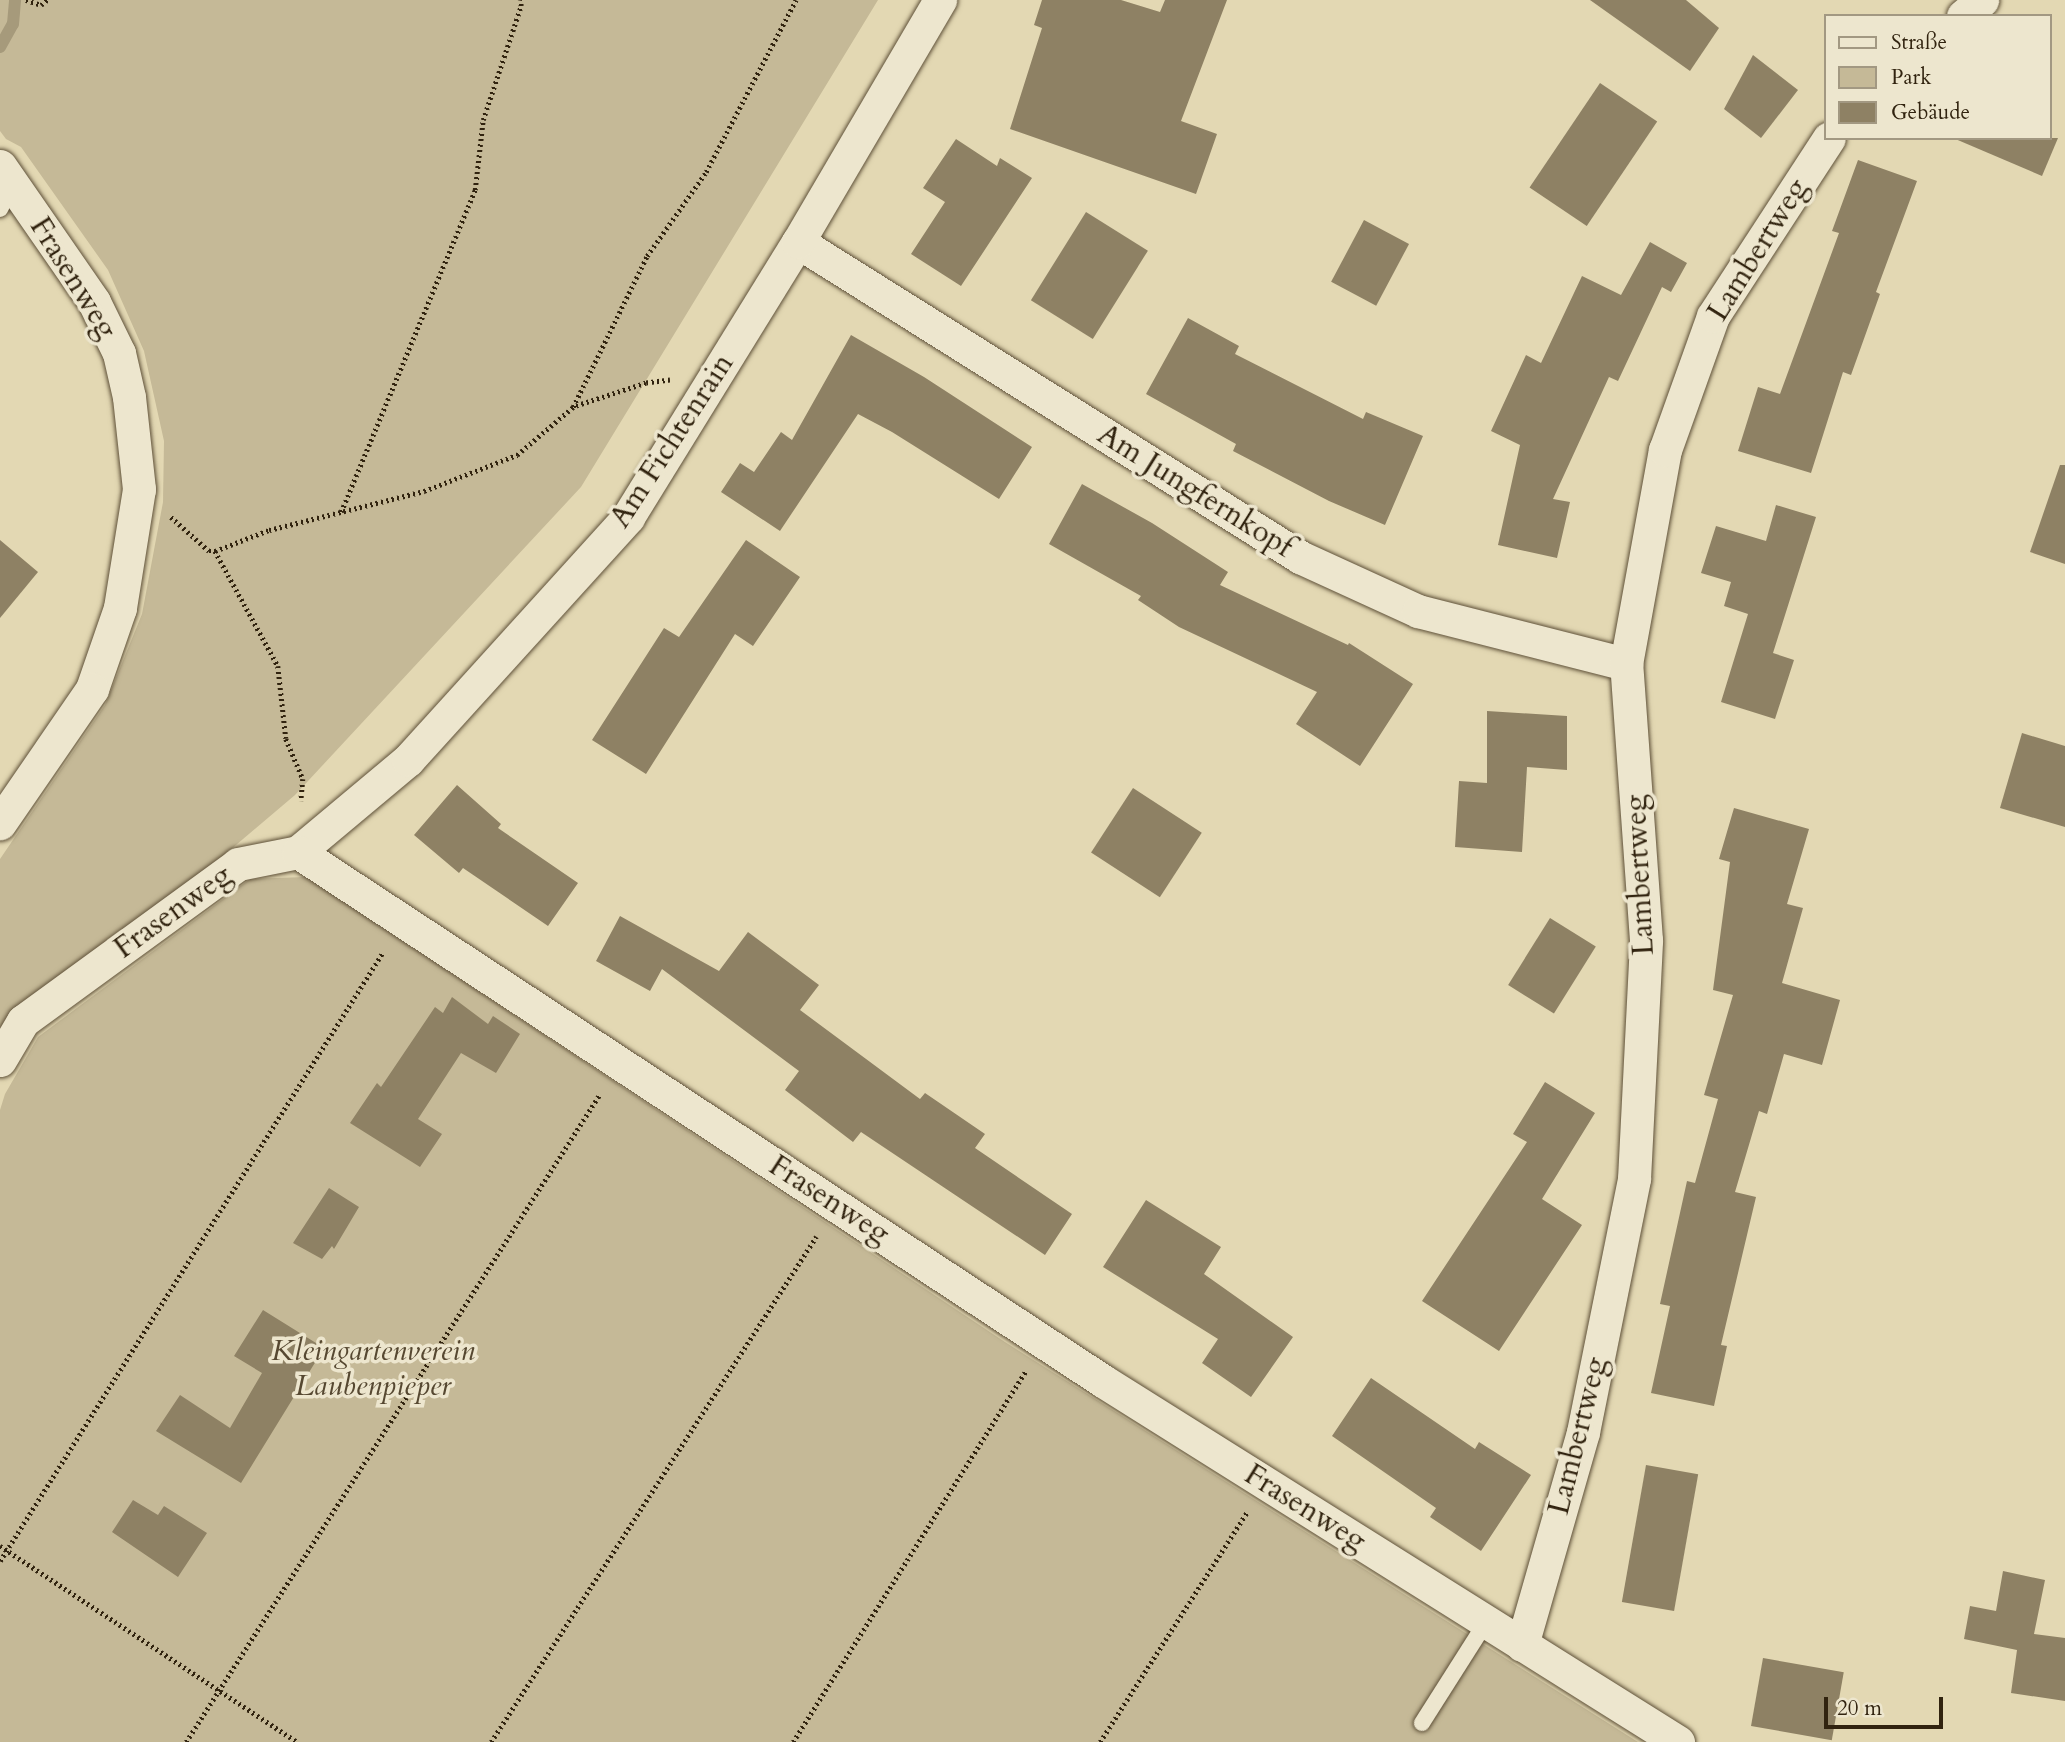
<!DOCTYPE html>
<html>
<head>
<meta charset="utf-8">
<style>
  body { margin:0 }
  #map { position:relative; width:2065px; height:1742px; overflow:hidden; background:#e3d8b3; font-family:Cardo,serif }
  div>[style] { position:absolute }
  .green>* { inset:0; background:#c5b997 }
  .stream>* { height:12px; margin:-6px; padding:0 6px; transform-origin:6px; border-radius:6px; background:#a69a7b }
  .building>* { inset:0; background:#8e8164; transform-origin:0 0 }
  .path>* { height:4.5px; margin-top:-2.25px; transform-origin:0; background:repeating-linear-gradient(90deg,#31230f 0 2px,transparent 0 5.5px) }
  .roads { filter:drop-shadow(0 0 2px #5e5038) drop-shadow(0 0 2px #5e5038) }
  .service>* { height:16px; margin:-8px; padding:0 8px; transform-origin:8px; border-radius:8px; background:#ede6ce }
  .minor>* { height:33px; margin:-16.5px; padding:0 16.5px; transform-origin:16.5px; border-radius:16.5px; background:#ede6ce }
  span { translate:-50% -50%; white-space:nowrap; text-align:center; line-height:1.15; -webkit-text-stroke:7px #ede6ce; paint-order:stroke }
  .street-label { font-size:30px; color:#31230f }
  .park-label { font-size:30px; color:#564831; font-style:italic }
  .legend { position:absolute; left:1824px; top:14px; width:228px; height:126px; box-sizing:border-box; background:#ede6ce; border:2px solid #a29882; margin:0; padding:9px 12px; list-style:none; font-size:21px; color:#31230f }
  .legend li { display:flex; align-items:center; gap:14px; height:35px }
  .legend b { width:35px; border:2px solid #a29882 }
  .scale { position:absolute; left:1824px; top:1697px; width:119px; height:32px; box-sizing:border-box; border:4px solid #31230f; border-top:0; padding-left:9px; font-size:21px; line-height:24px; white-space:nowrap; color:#31230f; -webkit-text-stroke:5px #ede6ce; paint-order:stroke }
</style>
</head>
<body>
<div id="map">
  <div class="green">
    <i style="clip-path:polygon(0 0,878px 0,581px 487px,295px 795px,223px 856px,0 1028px,0 859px,105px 705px,142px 614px,163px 502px,164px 441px,144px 351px,108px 270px,21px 147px,6px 139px,0 131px)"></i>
    <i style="clip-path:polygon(307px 877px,1005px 1342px,1638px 1742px,0 1742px,0 1110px,5px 1094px,38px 1037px,250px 879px)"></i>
  </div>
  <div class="stream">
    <i style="left:0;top:47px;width:26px;rotate:-61deg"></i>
    <i style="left:13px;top:24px;width:24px;rotate:-85deg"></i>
  </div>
  <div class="building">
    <i style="clip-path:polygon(1042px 0,1121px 0,1160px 12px,1165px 0,1227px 0,1181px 121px,1217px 134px,1196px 194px,1010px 129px,1042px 28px,1034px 25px)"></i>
    <i style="clip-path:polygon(1590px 0,1686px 0,1719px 28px,1690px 71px)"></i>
    <i style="clip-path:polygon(1753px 55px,1798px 90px,1761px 138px,1724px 109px)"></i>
    <i style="left:1600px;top:83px;width:69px;height:126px;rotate:34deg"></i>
    <i style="clip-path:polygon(1953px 138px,2058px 138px,2042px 176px)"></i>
    <i style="clip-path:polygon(956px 139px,997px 166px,1000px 158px,1032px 178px,961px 286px,911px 254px,945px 202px,923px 188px)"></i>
    <i style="clip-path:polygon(1858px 160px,1917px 181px,1876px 292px,1880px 294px,1851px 375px,1843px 372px,1811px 473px,1738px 451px,1758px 387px,1780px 394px,1839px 233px,1832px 231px)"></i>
    <i style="left:1086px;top:212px;width:73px;height:104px;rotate:32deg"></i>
    <i style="left:1364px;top:220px;width:51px;height:70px;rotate:28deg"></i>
    <i style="clip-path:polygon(1650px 242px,1687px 263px,1671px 292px,1662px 287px,1618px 381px,1609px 377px,1553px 499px,1570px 502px,1557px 558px,1498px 545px,1520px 445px,1491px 431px,1526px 355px,1541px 363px,1582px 276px,1621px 295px)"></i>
    <i style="clip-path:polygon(1188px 318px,1239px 346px,1235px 354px,1363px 419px,1366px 412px,1423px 436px,1385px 525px,1329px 501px,1233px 451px,1236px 444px,1146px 394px)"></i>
    <i style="clip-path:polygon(851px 335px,924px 377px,1032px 447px,999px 499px,892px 432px,858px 414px,780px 531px,721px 492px,740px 463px,754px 472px,781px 432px,792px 440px)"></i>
    <i style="clip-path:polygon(2060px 465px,2065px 465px,2065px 564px,2030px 552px)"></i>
    <i style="clip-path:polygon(1082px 484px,1152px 523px,1228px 572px,1220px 585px,1348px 645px,1349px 643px,1413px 684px,1360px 766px,1296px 724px,1317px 692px,1179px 627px,1138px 600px,1141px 596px,1049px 544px)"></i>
    <i style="clip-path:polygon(1776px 505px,1816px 517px,1773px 653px,1794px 660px,1775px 719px,1721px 702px,1748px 614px,1724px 606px,1731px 582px,1701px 573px,1716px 526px,1766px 541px)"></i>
    <i style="clip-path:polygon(0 540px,38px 572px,0 618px)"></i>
    <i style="clip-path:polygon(746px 540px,800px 577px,753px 646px,735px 634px,646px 774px,592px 740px,664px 628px,679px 637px)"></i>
    <i style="clip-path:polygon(1487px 711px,1567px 716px,1567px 770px,1527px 767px,1522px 852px,1455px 847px,1459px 781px,1487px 783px)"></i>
    <i style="clip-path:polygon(2022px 733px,2065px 746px,2065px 827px,2000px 808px)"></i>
    <i style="clip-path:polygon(457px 785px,501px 824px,498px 828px,578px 883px,548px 926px,463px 868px,459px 873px,414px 835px)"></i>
    <i style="left:1133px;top:788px;width:82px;height:77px;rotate:33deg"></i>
    <i style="clip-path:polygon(1734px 808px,1809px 829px,1787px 904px,1803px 908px,1782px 983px,1840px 1000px,1822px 1065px,1784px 1054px,1767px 1114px,1759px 1111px,1735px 1192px,1756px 1197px,1721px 1345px,1727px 1346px,1714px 1406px,1651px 1393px,1670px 1306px,1660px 1304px,1687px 1181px,1695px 1183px,1718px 1099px,1704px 1095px,1733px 995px,1713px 990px,1730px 862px,1719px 859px)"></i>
    <i style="clip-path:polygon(620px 916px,719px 971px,748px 932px,819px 985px,800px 1010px,920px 1099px,925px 1093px,985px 1134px,975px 1148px,1072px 1214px,1045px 1255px,861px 1132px,853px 1142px,785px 1090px,799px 1071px,662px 969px,650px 991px,596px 961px)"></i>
    <i style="left:1550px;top:918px;width:54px;height:79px;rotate:32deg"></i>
    <i style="clip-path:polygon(452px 997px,488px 1024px,493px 1016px,520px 1034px,496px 1073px,461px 1053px,418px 1119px,442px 1134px,420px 1167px,350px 1123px,377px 1083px,381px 1087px,435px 1007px,443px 1013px)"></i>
    <i style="clip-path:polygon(1545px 1082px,1595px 1113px,1542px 1199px,1582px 1225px,1499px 1351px,1422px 1301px,1527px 1142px,1513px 1134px)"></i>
    <i style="clip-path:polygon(329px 1188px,359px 1207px,334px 1249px,332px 1246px,322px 1259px,293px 1243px)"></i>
    <i style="clip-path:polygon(1146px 1200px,1221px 1247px,1204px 1274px,1293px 1337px,1251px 1397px,1202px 1363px,1218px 1339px,1103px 1267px)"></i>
    <i style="clip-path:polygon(263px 1310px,324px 1348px,241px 1483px,156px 1431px,180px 1395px,230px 1428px,262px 1373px,234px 1356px)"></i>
    <i style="clip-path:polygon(1371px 1378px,1475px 1449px,1479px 1442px,1531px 1475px,1481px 1551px,1430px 1517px,1436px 1508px,1332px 1436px)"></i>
    <i style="left:1646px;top:1465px;width:53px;height:139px;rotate:10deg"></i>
    <i style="clip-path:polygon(133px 1500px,158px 1515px,164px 1506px,207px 1533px,178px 1577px,112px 1532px)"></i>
    <i style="clip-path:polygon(2003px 1571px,2045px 1580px,2034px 1634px,2065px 1638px,2065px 1701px,2011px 1693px,2017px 1650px,1964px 1639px,1970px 1606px,1996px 1611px)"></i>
    <i style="left:1763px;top:1658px;width:82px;height:69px;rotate:10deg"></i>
  </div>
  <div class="path">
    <i style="left:26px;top:0;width:16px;rotate:18deg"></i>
    <i style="left:41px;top:5px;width:8px;rotate:-40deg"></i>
    <i style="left:670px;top:380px;width:24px;rotate:173deg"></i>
    <i style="left:646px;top:383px;width:77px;rotate:161.8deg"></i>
    <i style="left:573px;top:407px;width:168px;rotate:-63.9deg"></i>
    <i style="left:647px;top:256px;width:103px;rotate:-54.9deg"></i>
    <i style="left:706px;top:172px;width:194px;rotate:-62.4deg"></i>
    <i style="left:341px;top:512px;width:349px;rotate:-67.4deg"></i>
    <i style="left:475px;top:190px;width:70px;rotate:-83.5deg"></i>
    <i style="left:483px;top:120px;width:120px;rotate:-71.6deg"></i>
    <i style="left:521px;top:6px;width:6px;rotate:-99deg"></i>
    <i style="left:171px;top:517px;width:51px;rotate:41.8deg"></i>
    <i style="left:209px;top:551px;width:6px"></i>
    <i style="left:215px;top:551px;width:131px;rotate:61.3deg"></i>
    <i style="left:278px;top:666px;width:73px;rotate:83.7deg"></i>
    <i style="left:286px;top:739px;width:43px;rotate:67deg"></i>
    <i style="left:303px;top:779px;width:22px;rotate:95deg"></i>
    <i style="left:215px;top:551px;width:58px;rotate:-21.3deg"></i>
    <i style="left:269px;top:530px;width:160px;rotate:-14.1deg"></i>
    <i style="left:424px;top:491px;width:100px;rotate:-21.2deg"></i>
    <i style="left:517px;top:455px;width:74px;rotate:-40.6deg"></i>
    <i style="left:0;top:1546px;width:356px;rotate:33.4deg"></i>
    <i style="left:0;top:1561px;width:719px;rotate:-57.83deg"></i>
    <i style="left:186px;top:1742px;width:769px;rotate:-57.43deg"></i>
    <i style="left:491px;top:1742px;width:601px;rotate:-57.24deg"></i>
    <i style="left:793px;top:1742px;width:437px;rotate:-57.9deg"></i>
    <i style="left:1100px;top:1742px;width:273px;rotate:-57.4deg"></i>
  </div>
  <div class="roads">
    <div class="service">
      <i style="left:0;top:209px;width:28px;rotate:-63deg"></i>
      <i style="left:1422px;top:1723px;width:120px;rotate:-57.6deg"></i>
    </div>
    <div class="minor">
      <i style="left:1963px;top:16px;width:25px;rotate:-40deg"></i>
      <i style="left:0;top:166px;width:165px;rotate:55.3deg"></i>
      <i style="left:94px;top:302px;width:57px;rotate:63.9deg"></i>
      <i style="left:119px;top:353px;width:45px;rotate:77.2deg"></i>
      <i style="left:129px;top:397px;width:93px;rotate:83.8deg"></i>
      <i style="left:139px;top:489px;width:121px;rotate:99.1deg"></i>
      <i style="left:120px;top:608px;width:86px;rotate:109.1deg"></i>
      <i style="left:92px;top:689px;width:163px;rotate:124.5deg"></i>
      <i style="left:798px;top:242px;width:593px;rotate:32.11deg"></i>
      <i style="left:1300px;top:557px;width:130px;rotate:24.6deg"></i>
      <i style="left:1418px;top:611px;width:215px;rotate:14.3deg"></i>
      <i style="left:298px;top:852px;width:143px;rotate:-39.9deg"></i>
      <i style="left:408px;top:760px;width:328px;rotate:-47.8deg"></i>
      <i style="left:628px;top:517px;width:323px;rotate:-58.3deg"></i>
      <i style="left:798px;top:242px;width:281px;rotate:-59.6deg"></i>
      <i style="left:0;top:1060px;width:45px;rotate:-59.5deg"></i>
      <i style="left:23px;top:1021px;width:266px;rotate:-36.1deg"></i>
      <i style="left:238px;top:864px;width:61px;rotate:-11.3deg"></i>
      <i style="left:298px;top:852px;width:963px;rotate:33.31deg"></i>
      <i style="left:1103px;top:1381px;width:679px;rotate:32.12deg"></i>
      <i style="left:1522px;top:1645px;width:222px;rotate:-74deg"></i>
      <i style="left:1583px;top:1432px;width:258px;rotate:-78.6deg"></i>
      <i style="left:1634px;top:1179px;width:239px;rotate:-87.1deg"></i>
      <i style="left:1646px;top:940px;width:277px;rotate:-94.1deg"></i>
      <i style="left:1626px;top:664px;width:218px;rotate:-79.7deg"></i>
      <i style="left:1665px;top:450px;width:142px;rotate:-70.3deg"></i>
      <i style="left:1713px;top:316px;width:212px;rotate:-56.9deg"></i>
    </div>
  </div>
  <div class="street-label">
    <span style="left:1758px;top:250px;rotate:-58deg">Lambertweg</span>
    <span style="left:73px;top:278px;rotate:58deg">Frasenweg</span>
    <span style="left:672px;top:441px;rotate:-57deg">Am Fichtenrain</span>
    <span style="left:1195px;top:491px;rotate:32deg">Am Jungfernkopf</span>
    <span style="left:1640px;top:875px;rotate:-93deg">Lambertweg</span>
    <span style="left:173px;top:912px;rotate:-36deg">Frasenweg</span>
    <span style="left:829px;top:1200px;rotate:33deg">Frasenweg</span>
    <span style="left:1578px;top:1436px;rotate:-76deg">Lambertweg</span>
    <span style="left:1305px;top:1508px;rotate:32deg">Frasenweg</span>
  </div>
  <div class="park-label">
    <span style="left:373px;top:1368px">Kleingartenverein<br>Laubenpieper</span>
  </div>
  <ul class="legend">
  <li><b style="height:9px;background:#ede6ce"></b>Straße</li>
  <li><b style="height:19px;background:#c5b997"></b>Park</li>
  <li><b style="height:19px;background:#8e8164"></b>Gebäude</li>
  </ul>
  <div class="scale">20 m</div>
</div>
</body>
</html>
